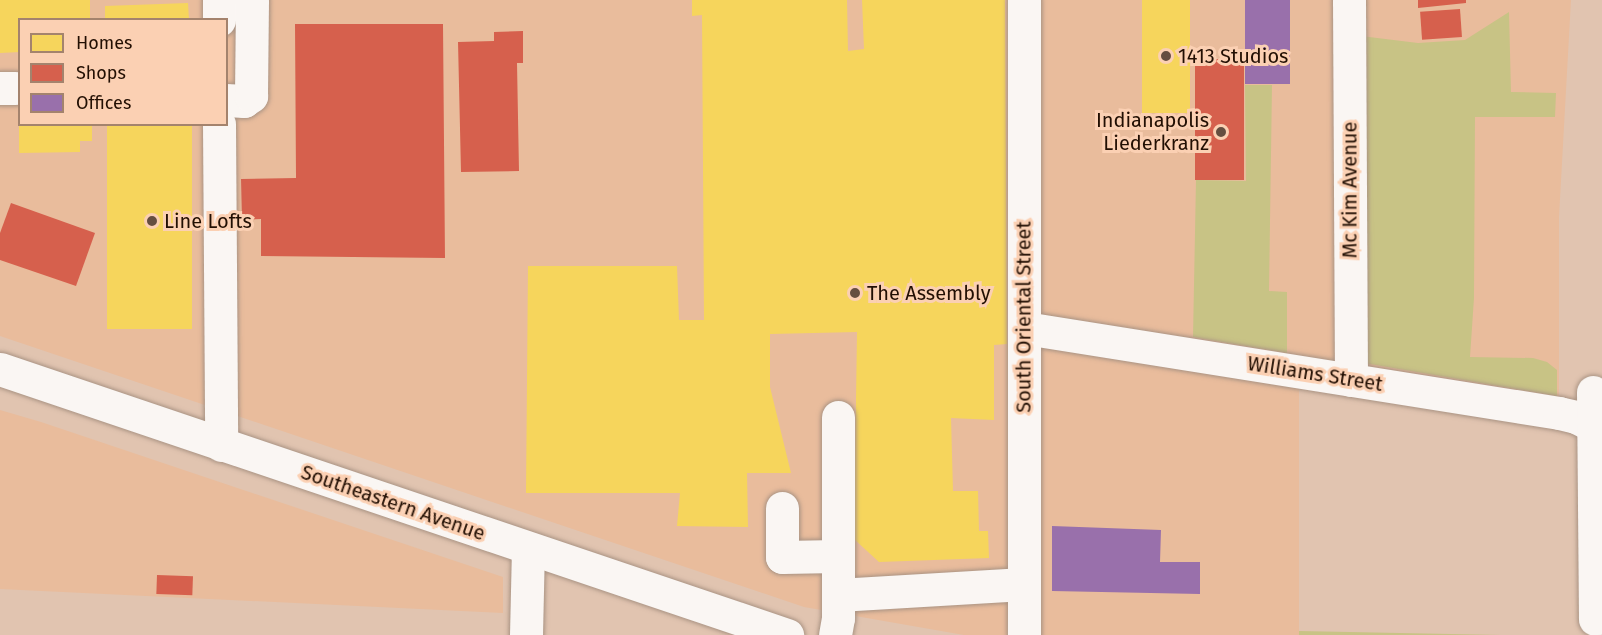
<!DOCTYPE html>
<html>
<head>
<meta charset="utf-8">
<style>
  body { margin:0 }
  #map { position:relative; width:1602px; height:635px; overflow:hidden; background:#e1c4b0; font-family:"Fira Sans",sans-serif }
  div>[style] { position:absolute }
  .built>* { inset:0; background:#e9bc9c }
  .green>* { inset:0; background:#c8c385 }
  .homes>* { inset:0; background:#f6d55c; transform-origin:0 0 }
  .shops>* { inset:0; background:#d6604d; transform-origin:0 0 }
  .offices>* { inset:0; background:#9970ab; transform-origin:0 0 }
  .roads { filter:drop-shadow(0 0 2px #a99383) drop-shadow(0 0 2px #a99383) }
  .minor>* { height:33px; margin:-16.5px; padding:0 16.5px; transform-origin:16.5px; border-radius:16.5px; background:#faf6f3 }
  .major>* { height:33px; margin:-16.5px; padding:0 16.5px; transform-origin:16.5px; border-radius:16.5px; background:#faf6f3 }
  .dots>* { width:16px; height:16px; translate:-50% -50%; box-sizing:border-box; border:3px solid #fbd0b3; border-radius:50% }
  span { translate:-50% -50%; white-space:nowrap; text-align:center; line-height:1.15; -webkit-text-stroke:6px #fbd0b3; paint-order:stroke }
  .poi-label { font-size:20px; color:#220f03 }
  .left { translate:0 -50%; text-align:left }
  .right { translate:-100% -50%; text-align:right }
  .street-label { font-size:20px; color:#220f03 }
  .legend { position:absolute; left:18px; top:18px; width:210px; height:108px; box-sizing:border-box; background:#fbd0b3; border:2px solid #a4836d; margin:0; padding:8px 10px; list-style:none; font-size:18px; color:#220f03 }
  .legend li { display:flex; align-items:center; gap:12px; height:30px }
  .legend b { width:30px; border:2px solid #a4836d }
</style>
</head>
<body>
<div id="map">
  <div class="built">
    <i style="clip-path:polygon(evenodd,0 0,1007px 0,1010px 558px,1007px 635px,964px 635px,804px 607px,0 336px,0 0,20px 20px,226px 20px,226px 124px,20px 124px,20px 20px)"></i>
    <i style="clip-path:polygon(1038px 0,1571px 0,1559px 217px,1559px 430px,1299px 386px,1299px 635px,1039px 635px)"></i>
    <i style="clip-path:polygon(0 410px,41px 422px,503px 577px,503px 613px,0 589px)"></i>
  </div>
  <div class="green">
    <i style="clip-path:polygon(1509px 12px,1511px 92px,1556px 93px,1555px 117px,1475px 117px,1474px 298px,1470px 357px,1533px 358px,1547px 362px,1557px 370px,1557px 396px,1364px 363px,1361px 36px,1418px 43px,1465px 40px)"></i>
    <i style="clip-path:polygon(1245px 85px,1272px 85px,1269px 291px,1287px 292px,1287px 353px,1193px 337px,1196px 180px,1246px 181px)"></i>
    <i style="clip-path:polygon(1299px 631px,1501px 635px,1299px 635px)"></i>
  </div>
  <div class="homes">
    <i style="clip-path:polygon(0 0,90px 0,90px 20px,20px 20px,20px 52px,0 53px)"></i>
    <i style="clip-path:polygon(692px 0,847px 0,848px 51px,864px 49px,862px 0,1005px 0,1007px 344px,994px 345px,994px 420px,951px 418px,953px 491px,978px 491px,979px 531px,988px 531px,989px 558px,879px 562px,854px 539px,857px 332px,770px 334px,770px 387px,791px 473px,747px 473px,748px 527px,677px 526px,680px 493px,526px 493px,528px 266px,677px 266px,679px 320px,704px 320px,702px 15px,692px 16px)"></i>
    <i style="left:1142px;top:0;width:48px;height:113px"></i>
    <i style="clip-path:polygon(188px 3px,189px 20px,105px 20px,105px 6px)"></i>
    <i style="clip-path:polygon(19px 124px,92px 124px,92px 141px,80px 141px,80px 152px,19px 153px)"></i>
    <i style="left:107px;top:124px;width:85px;height:205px"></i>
  </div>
  <div class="shops">
    <i style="clip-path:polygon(1418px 0,1466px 0,1466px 3px,1418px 8px)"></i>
    <i style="left:1460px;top:9px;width:28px;height:40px;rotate:86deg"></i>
    <i style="clip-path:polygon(295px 24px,443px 24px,445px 258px,261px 256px,261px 219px,242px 220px,241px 179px,296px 178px)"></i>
    <i style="clip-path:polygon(523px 31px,523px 63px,517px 63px,519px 171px,461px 172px,458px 42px,494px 41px,494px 32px)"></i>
    <i style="left:1195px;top:59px;width:49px;height:121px"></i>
    <i style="clip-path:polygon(11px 203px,95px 233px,76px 286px,0 260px,0 233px)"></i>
    <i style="left:157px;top:575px;width:36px;height:19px;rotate:2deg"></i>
  </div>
  <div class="offices">
    <i style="left:1245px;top:0;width:45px;height:84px"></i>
    <i style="clip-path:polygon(1052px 526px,1161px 530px,1160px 562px,1200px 562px,1200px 594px,1052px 591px)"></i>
  </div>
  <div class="roads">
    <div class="minor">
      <i style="left:219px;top:0;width:20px;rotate:90deg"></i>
      <i style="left:1024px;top:0;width:635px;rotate:90deg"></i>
      <i style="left:1349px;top:0;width:380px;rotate:89.7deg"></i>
      <i style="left:0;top:88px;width:15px"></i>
      <i style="left:226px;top:100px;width:18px;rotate:3deg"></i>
      <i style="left:244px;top:101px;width:9px;rotate:-36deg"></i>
      <i style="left:251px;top:96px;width:96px;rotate:-89.4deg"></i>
      <i style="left:219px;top:124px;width:321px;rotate:89.6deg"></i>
      <i style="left:1025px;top:328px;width:541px;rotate:9.04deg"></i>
      <i style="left:1559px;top:413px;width:17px;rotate:13deg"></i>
      <i style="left:1576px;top:417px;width:29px;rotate:27deg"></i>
      <i style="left:1593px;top:392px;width:227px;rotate:89.5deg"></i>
      <i style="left:782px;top:508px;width:49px;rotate:90deg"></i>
      <i style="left:782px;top:557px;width:56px;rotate:-1deg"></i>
      <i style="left:838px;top:595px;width:186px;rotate:-3.4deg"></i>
      <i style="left:526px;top:635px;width:86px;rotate:-88.7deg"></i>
      <i style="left:835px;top:635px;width:17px;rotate:-80deg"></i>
      <i style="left:838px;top:618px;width:201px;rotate:-90deg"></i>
    </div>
    <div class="major">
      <i style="left:0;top:369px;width:831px;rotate:18.67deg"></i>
    </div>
  </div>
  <div class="dots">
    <i style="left:1166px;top:56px;background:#654e40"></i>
    <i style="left:1221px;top:132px;background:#654e40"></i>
    <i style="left:152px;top:221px;background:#654e40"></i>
    <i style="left:855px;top:293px;background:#654e40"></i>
  </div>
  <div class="poi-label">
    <span class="left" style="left:1178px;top:56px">1413 Studios</span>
    <span class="right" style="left:1209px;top:132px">Indianapolis<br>Liederkranz</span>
    <span class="left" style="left:164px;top:221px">Line Lofts</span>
    <span class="left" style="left:867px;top:293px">The Assembly</span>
  </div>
  <div class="street-label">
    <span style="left:1350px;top:190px;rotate:-90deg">Mc Kim Avenue</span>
    <span style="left:1024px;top:317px;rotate:-90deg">South Oriental Street</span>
    <span style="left:1315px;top:374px;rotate:9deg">Williams Street</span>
    <span style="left:393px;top:503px;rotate:19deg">Southeastern Avenue</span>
  </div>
  <ul class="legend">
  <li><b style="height:16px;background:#f6d55c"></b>Homes</li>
  <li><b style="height:16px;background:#d6604d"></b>Shops</li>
  <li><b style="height:16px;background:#9970ab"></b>Offices</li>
  </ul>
</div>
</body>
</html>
